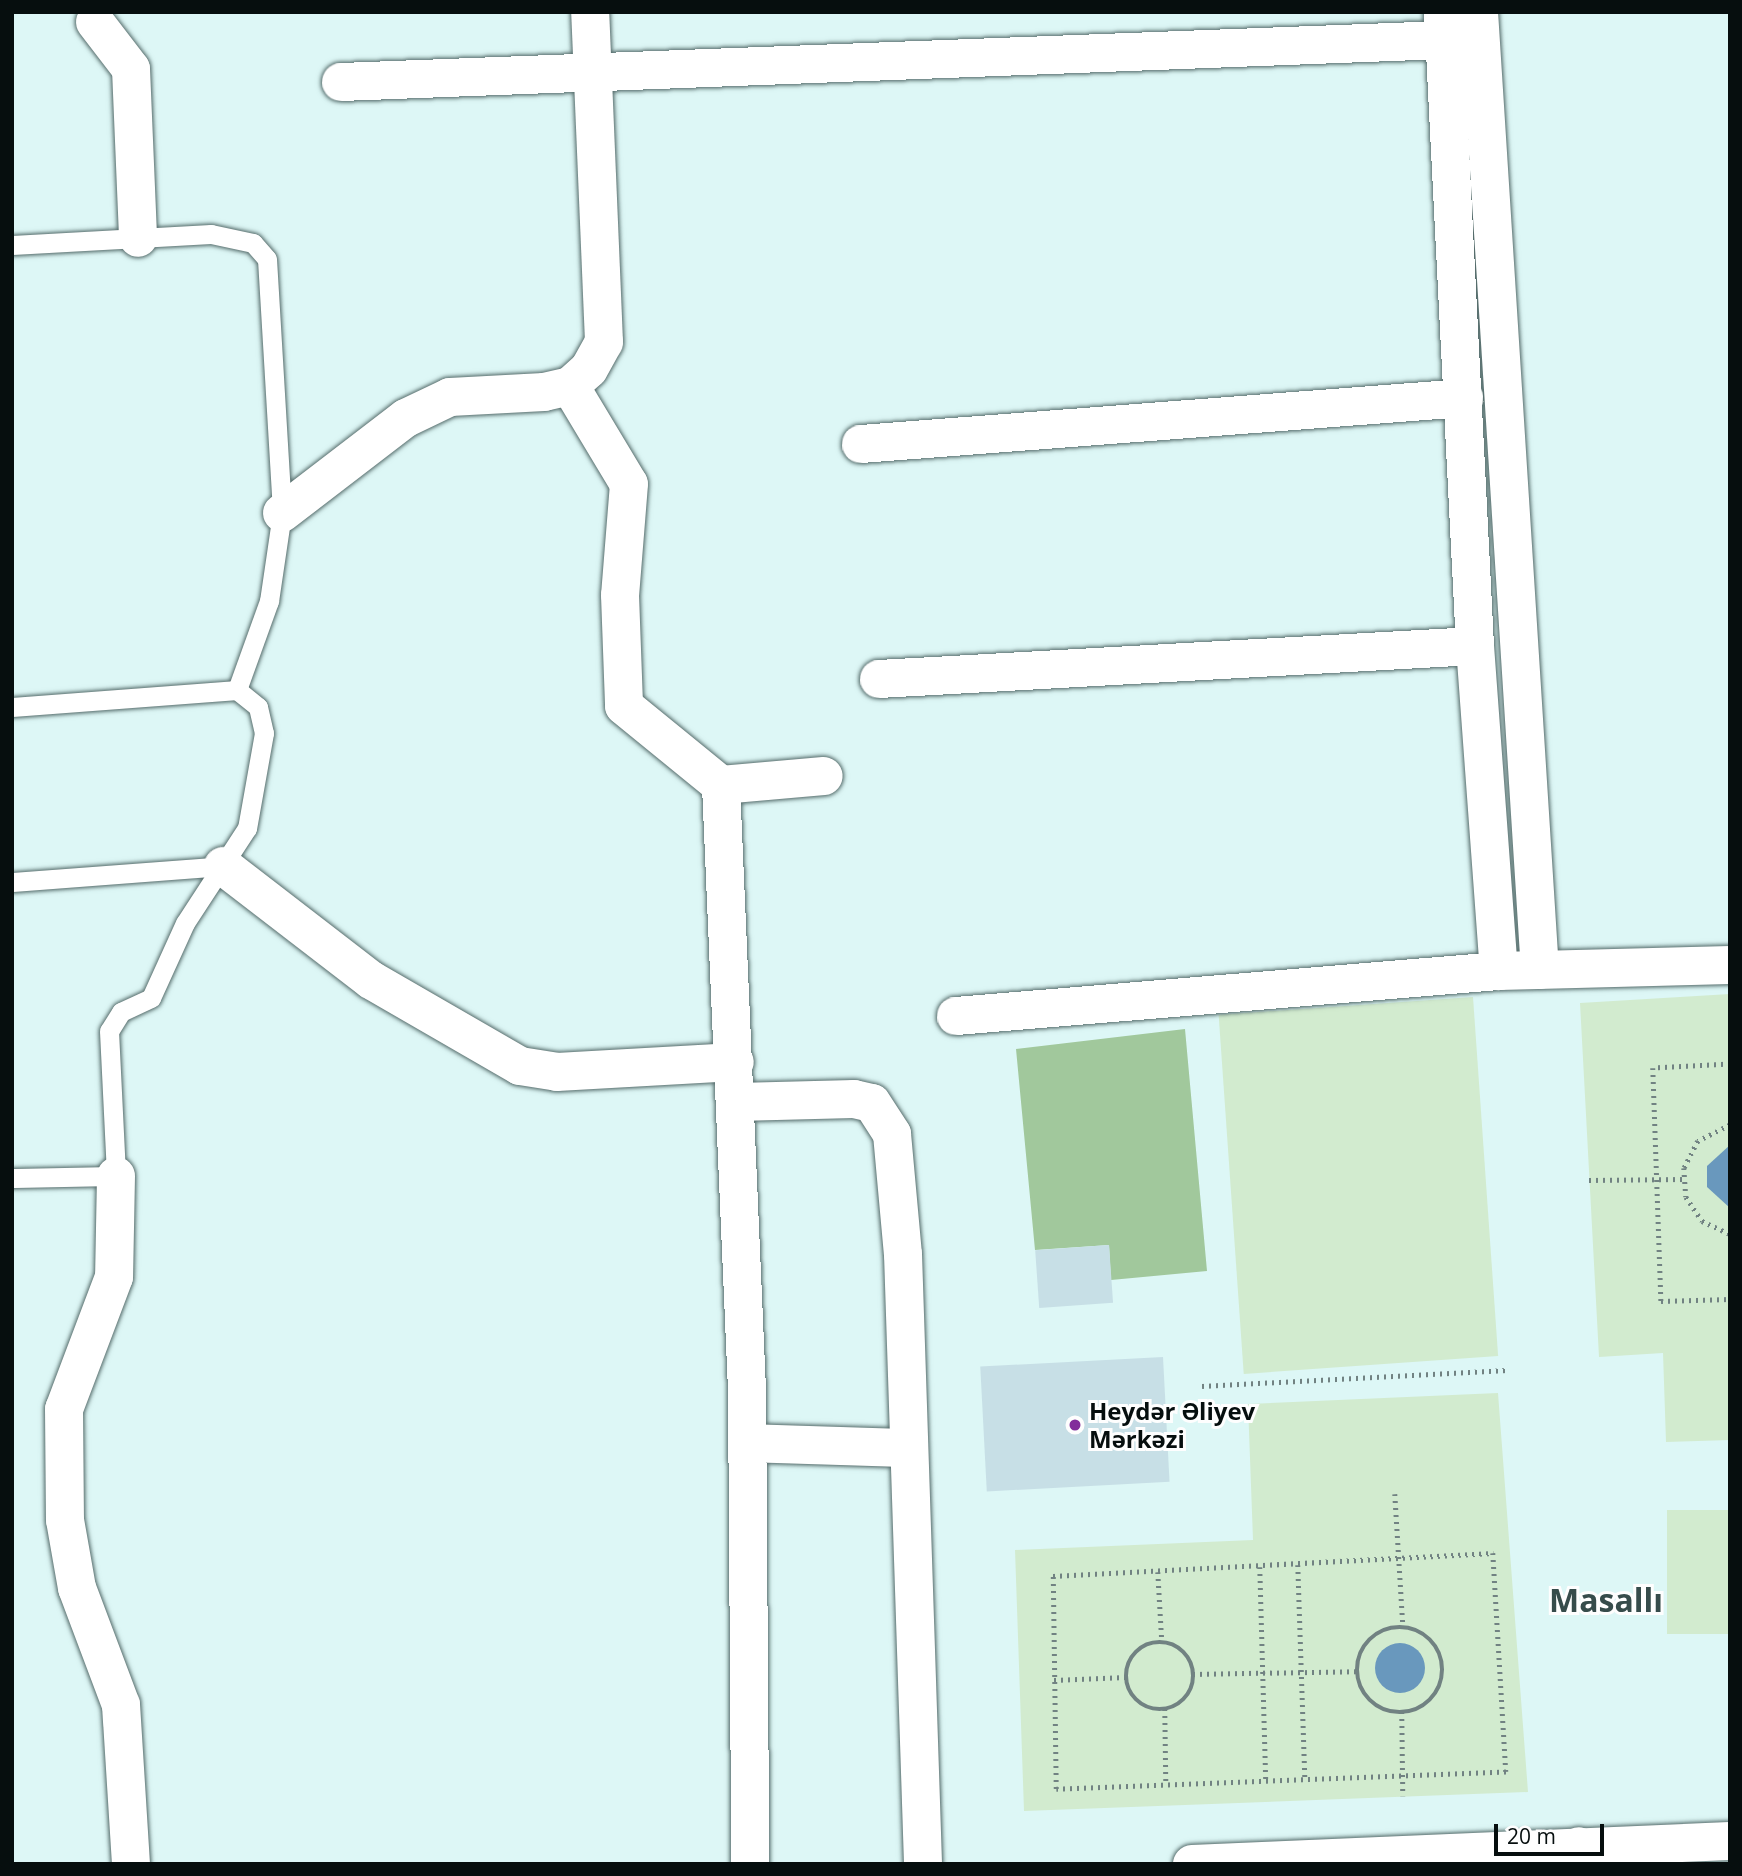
<!DOCTYPE html>
<html>
<head>
<meta charset="utf-8">
<style>
  body { margin:0 }
  #map { position:relative; width:1742px; height:1876px; overflow:hidden; background:#ddf7f6; font-family:"Open Sans",sans-serif }
  div>[style] { position:absolute }
  .green>* { inset:0; background:#d2ebcf; transform-origin:0 0 }
  .forest>* { inset:0; background:#a1c89c }
  .water>* { inset:0; background:#6998bd }
  .round { border-radius:50% }
  .building>* { inset:0; background:#c7dfe6; transform-origin:0 0 }
  .path>* { height:4.5px; margin-top:-2.25px; transform-origin:0; background:repeating-linear-gradient(90deg,#718282 0 2px,transparent 0 7px) }
  .path>.ring { margin:-2.25px; padding:0; box-sizing:content-box; background:none; border:4.5px solid #718282; border-radius:50% }
  .roads { filter:drop-shadow(0 0 2px #556c6b) drop-shadow(0 0 2px #556c6b) }
  .service>* { height:19px; margin:-9.5px; padding:0 9.5px; transform-origin:9.5px; border-radius:9.5px; background:#fff }
  .minor>* { height:38px; margin:-19px; padding:0 19px; transform-origin:19px; border-radius:19px; background:#fff }
  .tertiary>* { height:38px; margin:-19px; padding:0 19px; transform-origin:19px; border-radius:19px; background:#fff }
  .dots>* { width:19px; height:19px; translate:-50% -50%; box-sizing:border-box; border:4px solid #fefefe; border-radius:50% }
  span { translate:-50% -50%; white-space:nowrap; text-align:center; line-height:1.15; -webkit-text-stroke:6px #fefefe; paint-order:stroke }
  .poi-label { font-size:24px; color:#060e0e; font-weight:700 }
  .left { translate:0 -50%; text-align:left }
  .district-label { font-size:32px; color:#364c4b; font-weight:700 }
  .frame { position:absolute; inset:0; border:14px solid #060e0e; pointer-events:none }
  .scale { position:absolute; left:1494px; top:1824px; width:110px; height:32px; box-sizing:border-box; border:4px solid #060e0e; border-top:0; padding-left:9px; font-size:21px; line-height:24px; white-space:nowrap; color:#060e0e; -webkit-text-stroke:5px #fefefe; paint-order:stroke }
</style>
</head>
<body>
<div id="map">
  <div class="green">
    <i style="clip-path:polygon(1730px 994px,1730px 1440px,1666px 1442px,1663px 1353px,1599px 1357px,1580px 1003px)"></i>
    <i style="left:1473px;top:997px;width:360px;height:255px;rotate:86deg"></i>
    <i style="clip-path:polygon(1498px 1393px,1528px 1792px,1024px 1811px,1015px 1550px,1253px 1540px,1248px 1404px)"></i>
    <i style="left:1730px;top:1510px;width:124px;height:63px;rotate:90deg"></i>
  </div>
  <div class="forest">
    <i style="clip-path:polygon(1185px 1029px,1207px 1271px,1111px 1280px,1109px 1245px,1035px 1250px,1016px 1049px)"></i>
  </div>
  <div class="water">
    <i style="clip-path:polygon(1730px 1145px,1730px 1208px,1707px 1187px,1707px 1166px)"></i>
    <i class="round" style="left:1375px;top:1643px;width:50px;height:50px"></i>
  </div>
  <div class="building">
    <i style="left:1109px;top:1245px;width:58px;height:74px;rotate:86deg"></i>
    <i style="left:1163px;top:1357px;width:125px;height:183px;rotate:87deg"></i>
  </div>
  <div class="path">
    <i style="left:1730px;top:1064px;width:77px;rotate:177deg"></i>
    <i style="left:1653px;top:1068px;width:233px;rotate:88deg"></i>
    <i style="left:1661px;top:1301px;width:69px;rotate:-1.7deg"></i>
    <i style="left:1730px;top:1125px;width:36px;rotate:153deg"></i>
    <i style="left:1698px;top:1141px;width:30px;rotate:117deg"></i>
    <i style="left:1684px;top:1168px;width:29px;rotate:86deg"></i>
    <i style="left:1686px;top:1197px;width:29px;rotate:56deg"></i>
    <i style="left:1702px;top:1221px;width:31px;rotate:25deg"></i>
    <i style="left:1589px;top:1180px;width:96px;rotate:-0.6deg"></i>
    <i style="left:1202px;top:1386px;width:306px;rotate:-3deg"></i>
    <i style="left:1395px;top:1494px;width:132px;rotate:86.5deg"></i>
    <i style="left:1493px;top:1553px;width:219px;rotate:86.6deg"></i>
    <i style="left:1506px;top:1772px;width:450px;rotate:177.8deg"></i>
    <i style="left:1056px;top:1789px;width:213px;rotate:-90.8deg"></i>
    <i style="left:1053px;top:1576px;width:441px;rotate:-3deg"></i>
    <i style="left:1298px;top:1565px;width:215px;rotate:88.1deg"></i>
    <i style="left:1260px;top:1567px;width:214px;rotate:88.4deg"></i>
    <i style="left:1158px;top:1572px;width:70px;rotate:86.7deg"></i>
    <i class="ring" style="left:1357px;top:1627px;width:81.5px;height:81.5px"></i>
    <i class="ring" style="left:1126px;top:1642px;width:63.5px;height:63.5px"></i>
    <i style="left:1193px;top:1674px;width:164px;rotate:-1deg"></i>
    <i style="left:1054px;top:1680px;width:72px;rotate:-2.4deg"></i>
    <i style="left:1165px;top:1709px;width:76px;rotate:89.2deg"></i>
    <i style="left:1402px;top:1712px;width:84px;rotate:89.3deg"></i>
  </div>
  <div class="roads">
    <div class="service">
      <i style="left:12px;top:245px;width:199px;rotate:-3.2deg"></i>
      <i style="left:211px;top:234px;width:43px;rotate:12.1deg"></i>
      <i style="left:253px;top:243px;width:21px;rotate:49deg"></i>
      <i style="left:267px;top:259px;width:254px;rotate:86.6deg"></i>
      <i style="left:282px;top:513px;width:89px;rotate:98.4deg"></i>
      <i style="left:269px;top:601px;width:95px;rotate:109.8deg"></i>
      <i style="left:12px;top:707px;width:226px;rotate:-4.3deg"></i>
      <i style="left:237px;top:690px;width:27px;rotate:39deg"></i>
      <i style="left:258px;top:707px;width:27px;rotate:77deg"></i>
      <i style="left:264px;top:733px;width:97px;rotate:100.1deg"></i>
      <i style="left:247px;top:828px;width:113px;rotate:123.1deg"></i>
      <i style="left:185px;top:923px;width:82px;rotate:114.4deg"></i>
      <i style="left:151px;top:998px;width:33px;rotate:155deg"></i>
      <i style="left:121px;top:1012px;width:22px;rotate:122deg"></i>
      <i style="left:109px;top:1031px;width:145px;rotate:87.2deg"></i>
      <i style="left:116px;top:1176px;width:104px;rotate:178.9deg"></i>
      <i style="left:12px;top:882px;width:212px;rotate:-4.3deg"></i>
    </div>
    <div class="minor">
      <i style="left:1443px;top:12px;width:635px;rotate:87.11deg"></i>
      <i style="left:1475px;top:646px;width:326px;rotate:85.8deg"></i>
      <i style="left:1479px;top:12px;width:960px;rotate:86.36deg"></i>
      <i style="left:95px;top:22px;width:59px;rotate:52.5deg"></i>
      <i style="left:131px;top:69px;width:169px;rotate:87.6deg"></i>
      <i style="left:341px;top:82px;width:1105px;rotate:-2.18deg"></i>
      <i style="left:570px;top:386px;width:114px;rotate:59deg"></i>
      <i style="left:629px;top:484px;width:111px;rotate:94.6deg"></i>
      <i style="left:620px;top:595px;width:111px;rotate:87.9deg"></i>
      <i style="left:624px;top:706px;width:125px;rotate:39.2deg"></i>
      <i style="left:721px;top:785px;width:103px;rotate:-5deg"></i>
      <i style="left:861px;top:444px;width:605px;rotate:-4.36deg"></i>
      <i style="left:282px;top:513px;width:156px;rotate:-37.5deg"></i>
      <i style="left:406px;top:418px;width:49px;rotate:-25.5deg"></i>
      <i style="left:450px;top:397px;width:94px;rotate:-3deg"></i>
      <i style="left:544px;top:392px;width:27px;rotate:-13deg"></i>
      <i style="left:570px;top:386px;width:25px;rotate:-42deg"></i>
      <i style="left:589px;top:369px;width:31px;rotate:-61deg"></i>
      <i style="left:604px;top:342px;width:330px;rotate:-92.4deg"></i>
      <i style="left:879px;top:679px;width:597px;rotate:-3.17deg"></i>
      <i style="left:721px;top:785px;width:605px;rotate:87.54deg"></i>
      <i style="left:747px;top:1389px;width:475px;rotate:89.6deg"></i>
      <i style="left:223px;top:866px;width:187px;rotate:37.6deg"></i>
      <i style="left:371px;top:980px;width:172px;rotate:30deg"></i>
      <i style="left:520px;top:1066px;width:37px;rotate:9deg"></i>
      <i style="left:557px;top:1072px;width:178px;rotate:-3.2deg"></i>
      <i style="left:956px;top:1016px;width:545px;rotate:-4.74deg"></i>
      <i style="left:1499px;top:971px;width:231px;rotate:-1.5deg"></i>
      <i style="left:737px;top:1102px;width:117px;rotate:-1.5deg"></i>
      <i style="left:854px;top:1099px;width:18px;rotate:13deg"></i>
      <i style="left:872px;top:1103px;width:37px;rotate:57deg"></i>
      <i style="left:892px;top:1134px;width:121px;rotate:84.8deg"></i>
      <i style="left:903px;top:1254px;width:610px;rotate:88.12deg"></i>
      <i style="left:116px;top:1176px;width:101px;rotate:91.1deg"></i>
      <i style="left:114px;top:1277px;width:141px;rotate:110.7deg"></i>
      <i style="left:64px;top:1409px;width:111px;rotate:89.5deg"></i>
      <i style="left:65px;top:1520px;width:69px;rotate:80deg"></i>
      <i style="left:77px;top:1588px;width:125px;rotate:69.4deg"></i>
      <i style="left:121px;top:1705px;width:159px;rotate:86.4deg"></i>
      <i style="left:748px;top:1443px;width:161px;rotate:1.8deg"></i>
      <i style="left:1192px;top:1864px;width:538px;rotate:-2.45deg"></i>
    </div>
    <div class="tertiary">
      <i style="left:1576px;top:1864px;width:18px;rotate:-81deg"></i>
    </div>
  </div>
  <div class="dots">
    <i style="left:1075px;top:1425px;background:#822d9b"></i>
  </div>
  <div class="poi-label">
    <span class="left" style="left:1089px;top:1425px">Heydər Əliyev<br>Mərkəzi</span>
  </div>
  <div class="district-label">
    <span style="left:1606px;top:1600px">Masallı</span>
  </div>
  <div class="frame"></div>
  <div class="scale">20 m</div>
</div>
</body>
</html>
